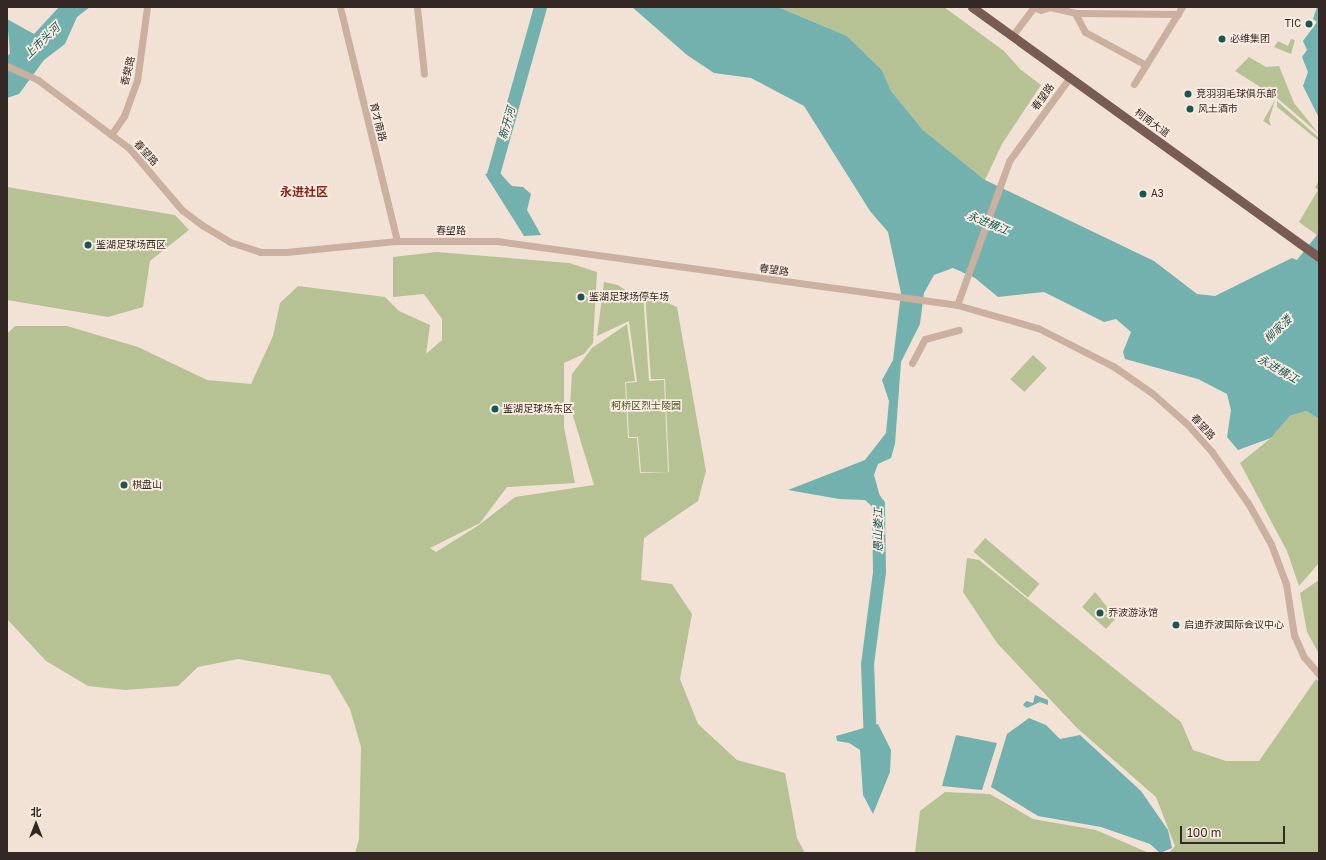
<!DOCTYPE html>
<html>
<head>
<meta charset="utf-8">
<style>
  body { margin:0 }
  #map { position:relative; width:1326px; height:860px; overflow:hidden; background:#f2e2d5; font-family:"Golos Text","Noto Sans SC",sans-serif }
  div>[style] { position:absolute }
  .green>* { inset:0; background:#b7c294; transform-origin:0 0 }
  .water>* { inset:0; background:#72b1ae }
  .river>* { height:13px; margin:-6.5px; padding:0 6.5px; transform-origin:6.5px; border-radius:6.5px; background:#72b1ae }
  .minor>* { height:7px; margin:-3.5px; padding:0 3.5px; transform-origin:3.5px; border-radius:3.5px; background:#cbb0a0 }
  .major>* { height:9px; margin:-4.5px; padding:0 4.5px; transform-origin:4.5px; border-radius:4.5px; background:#785c54 }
  .dots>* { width:11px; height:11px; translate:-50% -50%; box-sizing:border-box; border:2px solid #faece1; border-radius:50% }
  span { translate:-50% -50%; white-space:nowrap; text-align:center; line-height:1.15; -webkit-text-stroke:3.5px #faece1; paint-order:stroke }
  .poi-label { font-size:10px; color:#342824 }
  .right { translate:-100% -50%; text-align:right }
  .left { translate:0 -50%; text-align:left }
  .street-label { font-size:10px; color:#342824 }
  .park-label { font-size:10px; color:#485426 }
  .water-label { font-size:11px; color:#175856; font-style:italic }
  .quarter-label { font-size:12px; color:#892717; font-weight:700 }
  .frame { position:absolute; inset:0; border:8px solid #342824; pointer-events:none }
  .north { position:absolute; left:16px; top:804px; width:40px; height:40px; -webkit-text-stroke:3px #faece1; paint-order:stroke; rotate:0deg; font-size:11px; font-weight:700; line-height:16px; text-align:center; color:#342824 }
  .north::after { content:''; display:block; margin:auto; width:14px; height:18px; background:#342824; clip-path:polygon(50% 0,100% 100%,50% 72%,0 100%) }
  .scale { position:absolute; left:1180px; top:826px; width:105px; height:18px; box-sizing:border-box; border:2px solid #342824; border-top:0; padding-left:5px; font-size:12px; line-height:14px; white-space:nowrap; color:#342824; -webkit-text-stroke:3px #faece1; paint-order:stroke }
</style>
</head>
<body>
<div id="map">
  <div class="green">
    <i style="clip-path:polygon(778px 7px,944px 7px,1004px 51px,1020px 69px,1041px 85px,1002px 144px,985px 180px,923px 130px,891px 91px,882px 70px,847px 36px)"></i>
    <i style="clip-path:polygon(1291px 39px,1295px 40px,1291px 54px,1274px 47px,1278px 41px,1288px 46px)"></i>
    <i style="clip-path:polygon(1249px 57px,1266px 67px,1279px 66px,1294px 103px,1319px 134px,1276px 97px,1235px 71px)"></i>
    <i style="clip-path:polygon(1275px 100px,1269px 120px,1271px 126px,1263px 121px)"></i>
    <i style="clip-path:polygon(1277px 101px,1319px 138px,1319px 141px,1277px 107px)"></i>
    <i style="clip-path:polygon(1319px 181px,1319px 224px,1317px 235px,1299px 222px,1318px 190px,1315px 187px)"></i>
    <i style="clip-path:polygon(7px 187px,175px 215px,189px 230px,150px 261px,143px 307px,108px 317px,7px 300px)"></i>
    <i style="clip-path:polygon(437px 252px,569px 263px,597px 272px,593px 343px,584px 354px,564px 363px,564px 427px,575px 483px,507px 487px,480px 523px,430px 548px,436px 552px,479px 525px,515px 497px,594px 485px,570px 406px,572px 374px,592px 348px,627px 324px,635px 381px,625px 382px,628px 438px,637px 438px,640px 473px,669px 472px,665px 379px,651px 379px,645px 293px,677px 307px,706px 471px,698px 501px,644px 538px,641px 580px,672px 584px,692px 614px,680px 679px,698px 724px,737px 760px,785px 773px,797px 838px,805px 853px,355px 853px,359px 839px,361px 747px,350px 709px,330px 675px,238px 659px,198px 667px,178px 686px,125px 690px,88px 686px,46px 661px,7px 619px,7px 334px,15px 326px,67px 326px,138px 347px,207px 380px,251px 384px,273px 336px,280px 303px,298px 286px,385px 297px,399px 311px,430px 325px,426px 354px,442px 340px,442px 319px,424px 294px,393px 297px,393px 257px)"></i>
    <i style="clip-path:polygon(604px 282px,618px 285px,628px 292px,643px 293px,649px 381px,664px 380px,668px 472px,641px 472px,638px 437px,629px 437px,626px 383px,637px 382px,629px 321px,597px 336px)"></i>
    <i style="left:1033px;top:355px;width:19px;height:33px;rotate:43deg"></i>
    <i style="clip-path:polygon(1306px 411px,1319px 419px,1319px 563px,1299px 586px,1287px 551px,1240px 463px,1271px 438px,1290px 416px)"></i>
    <i style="left:985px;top:538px;width:71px;height:18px;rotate:40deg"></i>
    <i style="clip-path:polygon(967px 558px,979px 560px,1181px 722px,1193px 750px,1226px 761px,1259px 761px,1316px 679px,1319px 682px,1319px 853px,1169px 853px,1175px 846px,1156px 797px,1077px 728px,997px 643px,963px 592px)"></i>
    <i style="clip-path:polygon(1319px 580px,1319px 654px,1307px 632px,1300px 593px)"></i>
    <i style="clip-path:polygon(1095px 592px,1116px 618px,1106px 629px,1082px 607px)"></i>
    <i style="clip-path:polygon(945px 792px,990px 794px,1033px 819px,1096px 830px,1149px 853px,915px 853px,920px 811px)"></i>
  </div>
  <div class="water">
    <i style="clip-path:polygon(59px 7px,90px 7px,77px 17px,65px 44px,44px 60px,19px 94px,7px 98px,7px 57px,10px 53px,7px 19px,34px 34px)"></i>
    <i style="clip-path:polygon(632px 7px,778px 7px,847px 36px,882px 70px,891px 91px,923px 130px,985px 180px,1154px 261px,1197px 294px,1215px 296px,1292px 258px,1297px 260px,1317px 235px,1319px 224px,1319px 419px,1306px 411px,1290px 416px,1271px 438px,1238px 450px,1227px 437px,1231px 410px,1227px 394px,1198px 379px,1125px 359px,1123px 352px,1131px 332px,1116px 319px,1104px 322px,1044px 292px,998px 297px,975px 278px,953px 268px,934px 275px,924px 293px,920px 324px,901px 362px,895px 444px,891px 458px,878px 464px,874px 475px,884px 511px,877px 511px,865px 500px,839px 499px,788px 490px,865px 460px,886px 433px,889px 401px,882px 380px,893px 360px,901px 293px,888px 232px,870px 211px,804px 106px,751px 78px,714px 73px,687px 55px)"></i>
    <i style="clip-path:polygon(1317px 7px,1319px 7px,1319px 118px,1303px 86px,1308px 72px,1302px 57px,1307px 50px,1303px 41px,1317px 22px,1313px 19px)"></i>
    <i style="clip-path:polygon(498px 172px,512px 186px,523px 187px,531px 194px,527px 210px,541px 235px,524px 236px,485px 174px)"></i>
    <i style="clip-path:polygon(1035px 695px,1048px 700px,1048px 705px,1040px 702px,1027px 708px,1023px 705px,1026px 701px,1033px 703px)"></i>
    <i style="clip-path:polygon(1029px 718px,1046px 725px,1060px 739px,1080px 735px,1141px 791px,1168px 830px,1172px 848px,1160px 853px,1150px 844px,1101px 827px,1038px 816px,991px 787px,1007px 734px)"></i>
    <i style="clip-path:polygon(878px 724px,891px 750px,890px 772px,873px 814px,863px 795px,860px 750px,849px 743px,837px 741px,836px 736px)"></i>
    <i style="clip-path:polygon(956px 735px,997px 743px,982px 790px,942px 786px)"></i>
  </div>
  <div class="river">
    <i style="left:503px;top:187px;width:16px;rotate:-128deg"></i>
    <i style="left:493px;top:174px;width:173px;rotate:-74.3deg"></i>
    <i style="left:870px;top:744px;width:80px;rotate:-92.1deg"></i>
    <i style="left:867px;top:664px;width:94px;rotate:-82.6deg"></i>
    <i style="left:879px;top:571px;width:67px;rotate:-90.9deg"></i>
    <i style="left:878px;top:504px;width:9px;rotate:-126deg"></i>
  </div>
  <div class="minor">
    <i style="left:340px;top:7px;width:241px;rotate:76.3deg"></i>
    <i style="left:417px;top:7px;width:67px;rotate:84deg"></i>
    <i style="left:1032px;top:7px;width:9px;rotate:18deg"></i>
    <i style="left:1041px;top:10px;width:9px;rotate:-18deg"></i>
    <i style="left:1050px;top:7px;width:26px;rotate:13deg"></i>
    <i style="left:1075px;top:13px;width:103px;rotate:0.6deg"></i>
    <i style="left:1075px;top:13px;width:21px;rotate:62deg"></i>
    <i style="left:1085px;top:32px;width:69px;rotate:28.4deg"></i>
    <i style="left:1012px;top:36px;width:35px;rotate:-53deg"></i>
    <i style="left:7px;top:66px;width:34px;rotate:24deg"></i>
    <i style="left:38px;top:80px;width:114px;rotate:36.8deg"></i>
    <i style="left:129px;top:148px;width:82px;rotate:49.5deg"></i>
    <i style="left:182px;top:210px;width:25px;rotate:37deg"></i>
    <i style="left:202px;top:225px;width:33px;rotate:31deg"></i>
    <i style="left:230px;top:242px;width:32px;rotate:18deg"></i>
    <i style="left:260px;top:252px;width:26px"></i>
    <i style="left:286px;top:252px;width:112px;rotate:-5.7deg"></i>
    <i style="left:397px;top:241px;width:100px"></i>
    <i style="left:497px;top:241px;width:464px;rotate:7.9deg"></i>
    <i style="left:957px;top:305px;width:84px;rotate:15.9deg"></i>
    <i style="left:1038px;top:328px;width:84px;rotate:26.9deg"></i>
    <i style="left:1113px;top:366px;width:47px;rotate:34.7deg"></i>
    <i style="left:1152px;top:393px;width:47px;rotate:41.5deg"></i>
    <i style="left:1187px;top:424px;width:38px;rotate:48deg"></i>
    <i style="left:1212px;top:452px;width:62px;rotate:54.8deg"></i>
    <i style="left:1248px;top:503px;width:47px;rotate:60.7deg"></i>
    <i style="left:1271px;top:544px;width:43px;rotate:69.4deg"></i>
    <i style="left:1286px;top:584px;width:52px;rotate:81.1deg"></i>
    <i style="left:1294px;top:635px;width:24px;rotate:66deg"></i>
    <i style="left:1304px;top:657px;width:23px;rotate:49deg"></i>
    <i style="left:1134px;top:84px;width:91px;rotate:-58.1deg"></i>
    <i style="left:111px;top:135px;width:23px;rotate:-56deg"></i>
    <i style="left:124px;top:116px;width:37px;rotate:-70deg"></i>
    <i style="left:137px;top:81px;width:75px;rotate:-82.3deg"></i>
    <i style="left:957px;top:305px;width:153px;rotate:-70.1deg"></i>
    <i style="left:1009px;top:161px;width:104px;rotate:-54deg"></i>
    <i style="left:912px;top:363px;width:27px;rotate:-62deg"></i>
    <i style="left:925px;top:339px;width:35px;rotate:-15deg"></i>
  </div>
  <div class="major">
    <i style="left:972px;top:7px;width:428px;rotate:35.8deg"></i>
  </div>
  <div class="dots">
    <i style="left:1309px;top:24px;background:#175856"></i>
    <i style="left:1222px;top:39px;background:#175856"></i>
    <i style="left:1188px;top:94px;background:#175856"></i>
    <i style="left:1190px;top:109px;background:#175856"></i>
    <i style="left:1143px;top:194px;background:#175856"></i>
    <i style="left:88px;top:245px;background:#175856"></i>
    <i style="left:581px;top:297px;background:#175856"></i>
    <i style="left:495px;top:409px;background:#175856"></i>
    <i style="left:124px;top:485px;background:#175856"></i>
    <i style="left:1100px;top:613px;background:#175856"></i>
    <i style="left:1176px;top:625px;background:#175856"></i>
  </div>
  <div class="poi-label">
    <span class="right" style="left:1301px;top:24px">TIC</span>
    <span class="left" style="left:1230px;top:39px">必维集团</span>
    <span class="left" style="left:1196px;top:94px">竞羽羽毛球俱乐部</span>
    <span class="left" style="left:1198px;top:109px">风土酒市</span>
    <span class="left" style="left:1151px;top:194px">A3</span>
    <span class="left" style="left:96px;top:245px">鉴湖足球场西区</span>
    <span class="left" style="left:589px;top:297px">鉴湖足球场停车场</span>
    <span class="left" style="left:503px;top:409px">鉴湖足球场东区</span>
    <span class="left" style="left:132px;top:485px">棋盘山</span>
    <span class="left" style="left:1108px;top:613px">乔波游泳馆</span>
    <span class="left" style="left:1184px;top:625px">启迪乔波国际会议中心</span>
  </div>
  <div class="street-label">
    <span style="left:128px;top:71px;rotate:-76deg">香樊路</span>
    <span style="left:1043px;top:97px;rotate:-54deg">春望路</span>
    <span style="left:378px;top:122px;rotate:76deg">育才南路</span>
    <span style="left:1152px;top:123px;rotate:36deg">柯南大道</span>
    <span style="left:146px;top:153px;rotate:48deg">春望路</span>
    <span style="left:451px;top:231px">春望路</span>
    <span style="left:774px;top:270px;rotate:8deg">春望路</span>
    <span style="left:1203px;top:427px;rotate:48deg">春望路</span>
  </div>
  <div class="park-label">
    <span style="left:646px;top:406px">柯桥区烈士陵园</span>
  </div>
  <div class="water-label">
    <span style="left:42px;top:41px;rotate:-44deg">上市头河</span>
    <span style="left:507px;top:123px;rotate:-74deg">新开河</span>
    <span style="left:988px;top:223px;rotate:22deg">永进横江</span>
    <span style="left:1278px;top:329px;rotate:-44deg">柳家溇</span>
    <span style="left:1278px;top:369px;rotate:30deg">永进横江</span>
    <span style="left:878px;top:530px;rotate:-90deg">愚山娄江</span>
  </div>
  <div class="quarter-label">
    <span style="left:304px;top:192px">永进社区</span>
  </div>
  <div class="frame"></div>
  <div class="north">北</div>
  <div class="scale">100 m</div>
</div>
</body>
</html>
